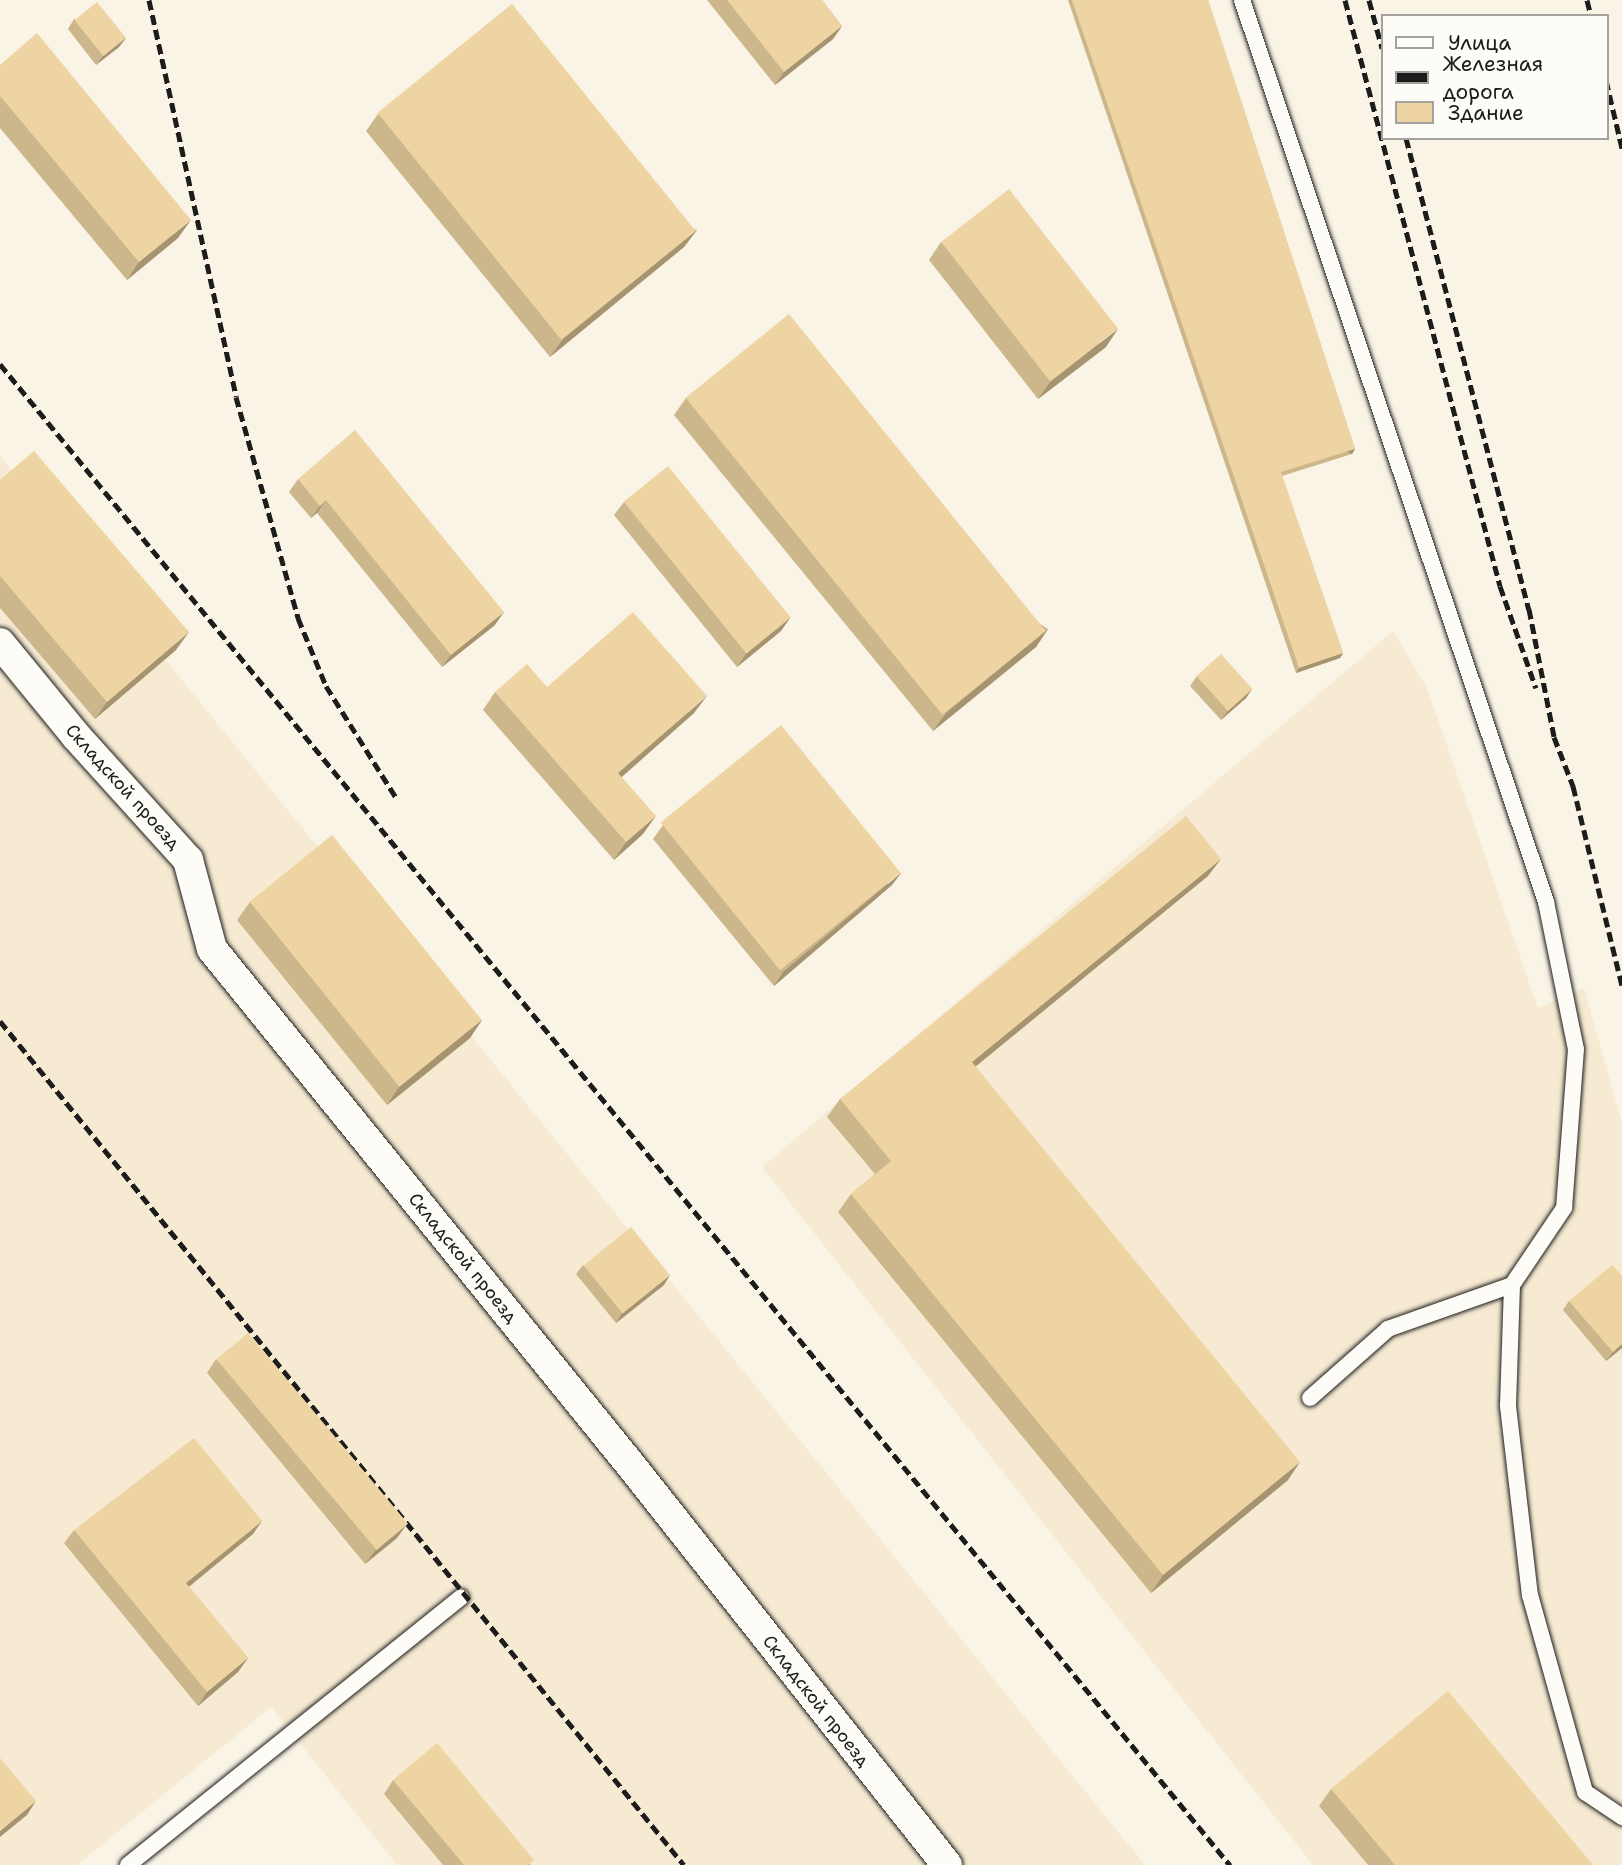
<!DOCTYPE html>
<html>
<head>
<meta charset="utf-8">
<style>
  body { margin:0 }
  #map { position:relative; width:1622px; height:1865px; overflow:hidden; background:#faf4e6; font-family:"Shantell Sans",sans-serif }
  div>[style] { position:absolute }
  .built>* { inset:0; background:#f6ead2 }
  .roads { filter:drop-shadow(0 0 2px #1c1c1c) drop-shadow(0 0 2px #1c1c1c) }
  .service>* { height:16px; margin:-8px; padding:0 8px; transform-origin:8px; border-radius:8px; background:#fdfcf7 }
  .minor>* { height:30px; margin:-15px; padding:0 15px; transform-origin:15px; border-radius:15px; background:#fdfcf7 }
  .rail>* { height:5px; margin-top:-2.5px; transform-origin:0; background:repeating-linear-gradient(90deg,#1c1c1c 0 10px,transparent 0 15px) }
  .wall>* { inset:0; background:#ccb68b }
  .shaded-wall>* { inset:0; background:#a69471; transform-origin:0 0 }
  .building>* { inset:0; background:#edd4a2; transform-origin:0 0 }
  span { translate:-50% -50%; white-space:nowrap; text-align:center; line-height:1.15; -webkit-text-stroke:6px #fdfcf7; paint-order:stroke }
  .street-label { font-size:18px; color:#1c1c1c }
  .legend { position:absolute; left:1381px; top:14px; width:228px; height:126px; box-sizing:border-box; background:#fdfcf7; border:2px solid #a3a29f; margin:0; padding:9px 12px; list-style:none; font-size:21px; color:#1c1c1c }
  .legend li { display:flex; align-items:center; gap:14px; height:35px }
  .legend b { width:35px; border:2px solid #a3a29f }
</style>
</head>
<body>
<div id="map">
  <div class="built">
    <i style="clip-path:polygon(0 456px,1145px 1865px,397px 1865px,271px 1707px,77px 1865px,0 1865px)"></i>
    <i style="clip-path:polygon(1393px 631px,1427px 688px,1538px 1008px,1584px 988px,1622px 1123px,1622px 1865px,1313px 1865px,762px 1167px)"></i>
  </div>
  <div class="roads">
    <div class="service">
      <i style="left:1242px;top:0;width:952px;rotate:71.37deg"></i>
      <i style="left:1546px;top:902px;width:150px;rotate:78.5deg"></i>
      <i style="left:1576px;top:1049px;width:159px;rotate:94.3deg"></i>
      <i style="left:1564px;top:1208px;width:93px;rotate:124deg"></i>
      <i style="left:1512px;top:1285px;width:132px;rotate:160.5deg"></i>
      <i style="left:1388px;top:1329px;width:104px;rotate:138.5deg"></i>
      <i style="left:1512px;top:1285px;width:121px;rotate:91.9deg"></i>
      <i style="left:1508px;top:1406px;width:190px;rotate:83.4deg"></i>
      <i style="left:1530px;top:1595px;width:205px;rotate:74.4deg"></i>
      <i style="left:1585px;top:1792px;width:45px;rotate:34deg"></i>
      <i style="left:128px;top:1865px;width:427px;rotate:-38.8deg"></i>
    </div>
    <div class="minor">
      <i style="left:0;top:643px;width:120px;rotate:50.7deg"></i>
      <i style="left:76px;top:736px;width:167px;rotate:47.9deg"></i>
      <i style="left:188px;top:860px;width:92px;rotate:74.9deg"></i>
      <i style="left:212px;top:949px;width:668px;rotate:50.95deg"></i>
      <i style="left:633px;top:1468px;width:506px;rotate:51.66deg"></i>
    </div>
  </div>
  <div class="rail">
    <i style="left:149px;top:0;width:406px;rotate:77.6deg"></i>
    <i style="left:236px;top:397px;width:230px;rotate:74.3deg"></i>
    <i style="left:298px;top:618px;width:74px;rotate:67.6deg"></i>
    <i style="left:326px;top:686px;width:133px;rotate:57.9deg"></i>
    <i style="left:1345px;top:0;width:606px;rotate:75.18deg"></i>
    <i style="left:1500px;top:586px;width:108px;rotate:70.6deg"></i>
    <i style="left:1369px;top:0;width:50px;rotate:74.8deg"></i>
    <i style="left:1587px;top:0;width:16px;rotate:76deg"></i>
    <i style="left:1606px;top:80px;width:70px;rotate:76.8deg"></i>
    <i style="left:1406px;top:138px;width:487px;rotate:75.4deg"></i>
    <i style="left:1529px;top:609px;width:130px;rotate:78.9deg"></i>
    <i style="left:1554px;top:737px;width:53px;rotate:68.8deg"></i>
    <i style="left:1573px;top:786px;width:206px;rotate:76.2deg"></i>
    <i style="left:0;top:364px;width:1941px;rotate:50.67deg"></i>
    <i style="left:0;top:1021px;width:1086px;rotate:50.98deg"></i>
  </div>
  <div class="wall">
    <i style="clip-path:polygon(707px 0,822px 0,842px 26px,833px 39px,775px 85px)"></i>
    <i style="clip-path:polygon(1068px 0,1208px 0,1355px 449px,1352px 454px,1282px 476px,1343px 653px,1340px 658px,1296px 673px)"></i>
    <i style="clip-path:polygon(74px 19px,126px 38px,119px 47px,96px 65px,68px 29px)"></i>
    <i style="clip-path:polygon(0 65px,178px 238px,127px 280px,0 128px)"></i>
    <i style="clip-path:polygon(378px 114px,697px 230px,684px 247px,550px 357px,366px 131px)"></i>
    <i style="clip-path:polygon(941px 242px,1106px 347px,1038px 399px,929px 260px)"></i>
    <i style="clip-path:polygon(686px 398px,1048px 629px,1036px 647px,933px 731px,674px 415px)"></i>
    <i style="clip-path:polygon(298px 479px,495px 625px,442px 667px,317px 513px,311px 518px,289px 492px)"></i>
    <i style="clip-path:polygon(0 480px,176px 650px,95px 719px,0 608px)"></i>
    <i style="clip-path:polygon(624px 502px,790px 618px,781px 631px,737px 667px,614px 515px)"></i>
    <i style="clip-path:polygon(1197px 676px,1252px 689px,1246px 698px,1221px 720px,1190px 686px)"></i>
    <i style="clip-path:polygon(547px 687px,694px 713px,621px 777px,643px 834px,614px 860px,483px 710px,495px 692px)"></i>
    <i style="clip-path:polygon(663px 825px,892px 885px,774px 986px,653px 839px)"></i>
    <i style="clip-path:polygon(1208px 876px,975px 1067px,1288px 1480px,1151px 1593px,838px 1212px,851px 1194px,875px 1174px,827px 1117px,840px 1099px)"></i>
    <i style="clip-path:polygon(250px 902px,482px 1020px,470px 1038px,387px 1105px,237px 920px)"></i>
    <i style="clip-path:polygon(583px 1265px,664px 1285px,616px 1323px,576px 1274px)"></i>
    <i style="clip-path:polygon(1622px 1276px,1622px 1348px,1606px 1361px,1563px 1310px,1569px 1301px)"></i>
    <i style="clip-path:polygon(216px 1359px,407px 1524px,397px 1538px,365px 1564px,207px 1373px)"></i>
    <i style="clip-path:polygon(74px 1530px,253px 1534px,189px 1587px,248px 1658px,238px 1672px,198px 1706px,64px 1543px)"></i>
    <i style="clip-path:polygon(393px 1780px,531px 1865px,443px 1865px,384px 1794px)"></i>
    <i style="clip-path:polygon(1331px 1789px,1593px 1865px,1368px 1865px,1319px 1806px)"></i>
  </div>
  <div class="shaded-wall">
    <i style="clip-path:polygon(842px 26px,833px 39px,775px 85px,784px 72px)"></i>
    <i style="clip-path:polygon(126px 38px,119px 47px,96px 65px,103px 56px)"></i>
    <i style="clip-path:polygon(191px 220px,178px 238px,127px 280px,139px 262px)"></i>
    <i style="clip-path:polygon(697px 230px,684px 247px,550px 357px,563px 339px)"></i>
    <i style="clip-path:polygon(1118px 329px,1106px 347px,1038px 399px,1050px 382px)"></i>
    <i style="left:1355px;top:449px;width:6px;height:77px;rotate:121deg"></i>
    <i style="clip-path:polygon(326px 500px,317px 513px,311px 518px,320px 506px)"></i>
    <i style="clip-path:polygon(504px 612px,495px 625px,442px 667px,451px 655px)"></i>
    <i style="clip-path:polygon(790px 618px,781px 631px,737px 667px,746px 654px)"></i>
    <i style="clip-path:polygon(1048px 629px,1036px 647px,933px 731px,946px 713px)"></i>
    <i style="clip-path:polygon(189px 632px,176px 650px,95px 719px,107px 702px)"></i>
    <i style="clip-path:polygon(1343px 653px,1340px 658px,1296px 673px,1299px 668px)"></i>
    <i style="clip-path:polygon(1252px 689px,1246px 698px,1221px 720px,1228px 711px)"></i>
    <i style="clip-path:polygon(707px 696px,694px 713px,606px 791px,618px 773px)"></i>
    <i style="clip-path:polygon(656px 816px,643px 834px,614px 860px,626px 842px)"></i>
    <i style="clip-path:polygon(1221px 859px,1208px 876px,959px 1080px,972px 1062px)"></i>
    <i style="clip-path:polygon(902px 872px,892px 885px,774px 986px,783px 972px)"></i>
    <i style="clip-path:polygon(482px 1020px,470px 1038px,387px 1105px,399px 1087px)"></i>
    <i style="clip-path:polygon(670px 1275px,664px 1285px,616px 1323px,622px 1313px)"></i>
    <i style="clip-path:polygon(1622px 1344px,1622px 1348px,1606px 1361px,1613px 1352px)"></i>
    <i style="clip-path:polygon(1300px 1462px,1288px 1480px,1151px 1593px,1163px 1575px)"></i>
    <i style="clip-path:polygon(262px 1521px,253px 1534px,176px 1597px,186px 1583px)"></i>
    <i style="clip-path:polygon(407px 1524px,397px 1538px,365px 1564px,375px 1551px)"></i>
    <i style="clip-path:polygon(248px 1658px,238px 1672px,198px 1706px,207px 1692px)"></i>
    <i style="clip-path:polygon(36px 1801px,27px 1815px,0 1837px,0 1831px)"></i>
  </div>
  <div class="building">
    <i style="clip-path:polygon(727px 0,822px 0,842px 26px,784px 72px)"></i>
    <i style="clip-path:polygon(1072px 0,1208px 0,1355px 449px,1281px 472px,1343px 653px,1299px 668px)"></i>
    <i style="left:97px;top:2px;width:46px;height:29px;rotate:51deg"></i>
    <i style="left:512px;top:4px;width:292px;height:173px;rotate:51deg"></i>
    <i style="clip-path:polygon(37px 33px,191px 220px,139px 262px,0 96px,0 65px)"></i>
    <i style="left:1009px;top:189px;width:177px;height:86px;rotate:52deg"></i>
    <i style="left:789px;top:314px;width:408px;height:133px;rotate:51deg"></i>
    <i style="clip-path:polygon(355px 430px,504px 612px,451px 655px,326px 500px,320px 506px,298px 479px)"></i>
    <i style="clip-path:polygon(34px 451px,189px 632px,107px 702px,0 576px,0 480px)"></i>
    <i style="left:668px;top:466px;width:195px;height:57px;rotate:51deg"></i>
    <i style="clip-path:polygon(633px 612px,707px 696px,618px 773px,656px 816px,626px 842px,495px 692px,527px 664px,547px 687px)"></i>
    <i style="left:1221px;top:654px;width:47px;height:33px;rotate:48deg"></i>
    <i style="left:781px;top:725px;width:190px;height:155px;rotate:51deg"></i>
    <i style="clip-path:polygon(1186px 816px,1221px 859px,972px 1062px,1300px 1462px,1163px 1575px,851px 1194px,891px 1161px,840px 1099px)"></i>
    <i style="left:332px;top:835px;width:238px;height:106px;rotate:51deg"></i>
    <i style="left:631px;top:1227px;width:62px;height:61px;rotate:51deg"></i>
    <i style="clip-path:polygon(1612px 1265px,1622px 1276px,1622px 1344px,1613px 1352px,1569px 1301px)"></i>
    <i style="left:248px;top:1333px;width:249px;height:41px;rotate:50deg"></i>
    <i style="clip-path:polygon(194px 1438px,262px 1521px,186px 1583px,248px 1658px,207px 1692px,74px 1530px)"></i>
    <i style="clip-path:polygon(1448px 1691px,1593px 1865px,1395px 1865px,1331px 1789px)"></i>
    <i style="clip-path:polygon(437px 1743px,534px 1860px,528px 1865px,464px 1865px,393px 1780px)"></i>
    <i style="clip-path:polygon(0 1758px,36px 1801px,0 1831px)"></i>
  </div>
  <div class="street-label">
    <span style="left:123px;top:787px;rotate:48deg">Складской проезд</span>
    <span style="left:463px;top:1258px;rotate:51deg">Складской проезд</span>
    <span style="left:816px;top:1701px;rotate:52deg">Складской проезд</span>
  </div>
  <ul class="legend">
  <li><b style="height:9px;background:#fdfcf7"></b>Улица</li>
  <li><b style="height:9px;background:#1c1c1c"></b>Железная дорога</li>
  <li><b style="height:19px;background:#edd4a2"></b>Здание</li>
  </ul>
</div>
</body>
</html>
